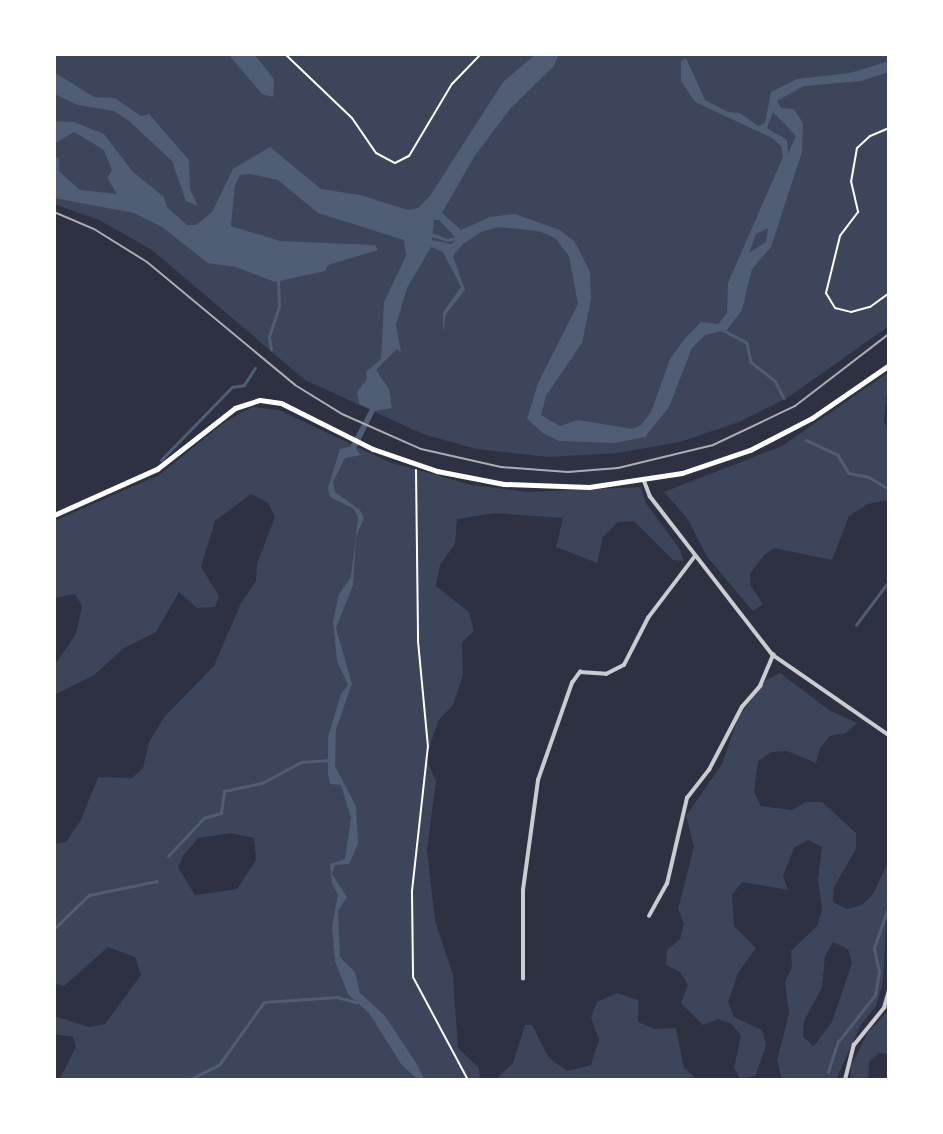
<!DOCTYPE html>
<html>
<head>
<meta charset="utf-8">
<style>
  body { margin:0 }
  #map { position:relative; width:943px; height:1134px; overflow:hidden; background:#2d3142; font-family:"Asap Condensed",sans-serif }
  div>[style] { position:absolute }
  .green>* { inset:0; background:#3c4559 }
  .water>* { inset:0; background:#4f5d75 }
  .stream>* { height:2.5px; margin:-1.25px; padding:0 1.25px; transform-origin:1.25px; border-radius:1.25px; background:#4f5d75 }
  .path>* { height:2px; margin:-1px; padding:0 1px; transform-origin:1px; border-radius:1px; background:#fff }
  .minor>* { height:3.5px; margin:-1.75px; padding:0 1.75px; transform-origin:1.75px; border-radius:1.75px; background:#caccd0 }
  .secondary>* { height:5px; margin:-2.5px; padding:0 2.5px; transform-origin:2.5px; border-radius:2.5px; background:#fff }
  .tram>* { height:2px; margin:-1px; padding:0 1px; transform-origin:1px; border-radius:1px; background:#abadb3 }
  span { translate:-50% -50%; white-space:nowrap; text-align:center; line-height:1.15; -webkit-text-stroke:5px #fff; paint-order:stroke }
  .frame { position:absolute; inset:0; border:56px solid #fff; pointer-events:none }
</style>
</head>
<body>
<div id="map">
  <div class="green">
    <i style="clip-path:polygon(54px 54px,889px 54px,889px 326px,787px 398px,739px 422px,680px 442px,618px 453px,549px 457px,476px 449px,423px 434px,305px 380px,152px 250px,99px 220px,54px 204px)"></i>
    <i style="clip-path:polygon(889px 372px,884px 421px,889px 433px,889px 500px,868px 504px,849px 516px,832px 560px,774px 548px,764px 555px,750px 574px,750px 585px,763px 604px,753px 611px,708px 558px,687px 518px,664px 492px,782px 446px)"></i>
    <i style="clip-path:polygon(evenodd,252px 407px,279px 410px,389px 462px,472px 485px,529px 492px,641px 487px,646px 503px,679px 548px,684px 561px,673px 560px,634px 521px,618px 522px,603px 537px,597px 563px,556px 547px,563px 518px,495px 513px,457px 519px,455px 544px,440px 565px,436px 586px,469px 612px,474px 631px,462px 642px,463px 675px,453px 705px,438px 721px,426px 758px,436px 781px,427px 849px,435px 920px,453px 975px,458px 1048px,479px 1068px,480px 1080px,59px 1080px,76px 1047px,73px 1037px,54px 1034px,54px 1016px,89px 1027px,105px 1024px,141px 975px,135px 957px,108px 947px,64px 986px,54px 983px,54px 844px,66px 842px,81px 820px,98px 777px,132px 778px,143px 768px,149px 742px,165px 716px,214px 666px,241px 603px,256px 581px,257px 564px,275px 517px,268px 503px,251px 494px,215px 521px,201px 567px,219px 596px,215px 607px,197px 608px,179px 592px,156px 632px,124px 648px,94px 675px,54px 695px,54px 666px,76px 634px,82px 606px,75px 594px,54px 598px,54px 521px,159px 475px,225px 422px,252px 407px,232px 833px,254px 838px,256px 860px,237px 889px,195px 895px,178px 867px,183px 856px,198px 838px,232px 833px)"></i>
    <i style="clip-path:polygon(evenodd,780px 673px,829px 710px,857px 723px,846px 733px,830px 736px,820px 748px,816px 763px,787px 751px,772px 752px,758px 761px,754px 792px,761px 806px,792px 810px,806px 802px,822px 802px,856px 833px,856px 849px,834px 887px,833px 902px,847px 909px,862px 905px,873px 894px,889px 860px,883px 982px,876px 1006px,860px 1026px,836px 1080px,782px 1080px,777px 1060px,789px 1014px,785px 982px,792px 967px,791px 951px,817px 926px,822px 910px,818px 879px,822px 847px,808px 840px,794px 848px,783px 876px,788px 890px,742px 882px,732px 895px,734px 926px,756px 948px,738px 973px,728px 1002px,734px 1017px,762px 1030px,766px 1045px,756px 1075px,741px 1080px,734px 1068px,741px 1036px,732px 1024px,718px 1019px,703px 1025px,681px 1003px,688px 985px,680px 972px,666px 965px,667px 950px,680px 939px,684px 924px,678px 909px,694px 847px,686px 816px,722px 764px,738px 718px,766px 680px,780px 673px,833px 942px,848px 949px,852px 963px,832px 1022px,814px 1046px,803px 1037px,804px 1021px,822px 987px,825px 956px,833px 942px)"></i>
    <i style="clip-path:polygon(617px 993px,638px 1000px,638px 1022px,655px 1029px,676px 1028px,684px 1068px,698px 1080px,495px 1080px,513px 1063px,525px 1025px,532px 1025px,549px 1058px,567px 1071px,591px 1065px,599px 1040px,591px 1017px,597px 1002px)"></i>
    <i style="clip-path:polygon(889px 1010px,889px 1054px,879px 1053px,869px 1062px,868px 1080px,850px 1080px,851px 1066px,868px 1032px)"></i>
  </div>
  <div class="water">
    <i style="clip-path:polygon(228px 54px,254px 54px,274px 79px,273px 97px,262px 94px)"></i>
    <i style="clip-path:polygon(evenodd,536px 54px,559px 54px,554px 66px,510px 109px,474px 157px,442px 213px,461px 230px,490px 217px,515px 214px,560px 230px,575px 242px,590px 272px,591px 300px,582px 343px,546px 396px,541px 415px,560px 426px,578px 420px,632px 429px,641px 425px,651px 412px,670px 359px,686px 337px,701px 322px,718px 324px,727px 313px,728px 283px,783px 157px,781px 146px,772px 138px,695px 102px,681px 81px,681px 61px,686px 58px,705px 100px,728px 112px,740px 113px,758px 126px,765px 123px,771px 92px,797px 79px,850px 73px,889px 61px,889px 72px,861px 81px,804px 86px,777px 101px,781px 108px,794px 109px,803px 123px,802px 152px,771px 247px,752px 269px,742px 310px,727px 330px,705px 335px,692px 348px,669px 407px,645px 437px,614px 443px,559px 441px,543px 433px,527px 419px,538px 383px,578px 304px,569px 256px,555px 238px,539px 231px,498px 227px,481px 232px,462px 245px,453px 256px,465px 290px,446px 314px,443px 332px,443px 312px,461px 287px,443px 252px,431px 247px,407px 288px,396px 325px,401px 353px,397px 349px,376px 370px,389px 389px,392px 408px,375px 411px,356px 449px,361px 455px,345px 458px,333px 482px,335px 492px,360px 510px,364px 518px,356px 537px,353px 585px,336px 628px,352px 684px,336px 729px,335px 766px,356px 806px,358px 844px,349px 864px,335px 865px,332px 874px,347px 897px,338px 911px,340px 957px,355px 972px,360px 993px,385px 1016px,416px 1063px,425px 1080px,418px 1080px,401px 1064px,369px 1013px,348px 994px,335px 961px,332px 927px,338px 895px,332px 883px,330px 864px,345px 859px,351px 818px,341px 785px,330px 784px,328px 774px,328px 737px,341px 694px,348px 685px,337px 661px,333px 621px,339px 594px,351px 577px,358px 518px,354px 509px,330px 497px,328px 488px,340px 449px,350px 447px,370px 409px,359px 404px,357px 392px,367px 379px,366px 372px,381px 359px,384px 302px,406px 256px,404px 240px,318px 213px,278px 180px,250px 174px,240px 175px,235px 185px,231px 226px,280px 241px,375px 245px,378px 250px,328px 265px,325px 271px,275px 282px,236px 267px,208px 263px,162px 227px,134px 213px,54px 198px,54px 155px,59px 159px,59px 171px,80px 190px,117px 194px,107px 178px,112px 170px,104px 150px,74px 132px,54px 144px,54px 121px,74px 122px,104px 134px,133px 172px,164px 197px,167px 207px,187px 225px,196px 225px,212px 212px,233px 169px,270px 147px,321px 189px,360px 195px,408px 210px,418px 208px,430px 196px,503px 82px,536px 54px,773px 112px,796px 136px,788px 154px,787px 140px,767px 128px,773px 112px,536px 54px,434px 220px,439px 220px,457px 239px,451px 244px,432px 240px,434px 220px,536px 54px,768px 228px,766px 242px,749px 253px,756px 234px,768px 228px)"></i>
    <i style="clip-path:polygon(54px 72px,94px 97px,115px 98px,141px 116px,149px 114px,189px 160px,190px 189px,198px 206px,186px 201px,172px 161px,129px 121px,114px 111px,78px 105px,54px 94px)"></i>
  </div>
  <div class="stream">
    <i style="left:430px;top:234px;width:18px;rotate:19deg"></i>
    <i style="left:447px;top:240px;width:14px;rotate:-12deg"></i>
    <i style="left:723px;top:330px;width:27px;rotate:28deg"></i>
    <i style="left:747px;top:343px;width:19px;rotate:78deg"></i>
    <i style="left:751px;top:362px;width:31px;rotate:38deg"></i>
    <i style="left:775px;top:381px;width:19px;rotate:62deg"></i>
    <i style="left:271px;top:350px;width:13px;rotate:-99deg"></i>
    <i style="left:269px;top:337px;width:32px;rotate:-72deg"></i>
    <i style="left:279px;top:307px;width:28px;rotate:-92deg"></i>
    <i style="left:806px;top:440px;width:35px;rotate:25deg"></i>
    <i style="left:838px;top:455px;width:21px;rotate:59deg"></i>
    <i style="left:849px;top:473px;width:20px;rotate:11deg"></i>
    <i style="left:869px;top:477px;width:23px;rotate:31deg"></i>
    <i style="left:161px;top:460px;width:102px;rotate:-45.8deg"></i>
    <i style="left:232px;top:387px;width:12px;rotate:-9deg"></i>
    <i style="left:244px;top:385px;width:20px;rotate:-57deg"></i>
    <i style="left:856px;top:625px;width:55px;rotate:-53.1deg"></i>
    <i style="left:168px;top:856px;width:52px;rotate:-46.5deg"></i>
    <i style="left:204px;top:818px;width:18px;rotate:-16deg"></i>
    <i style="left:221px;top:813px;width:22px;rotate:-82deg"></i>
    <i style="left:224px;top:791px;width:39px;rotate:-12deg"></i>
    <i style="left:262px;top:783px;width:44px;rotate:-28.3deg"></i>
    <i style="left:301px;top:762px;width:29px;rotate:-4deg"></i>
    <i style="left:54px;top:929px;width:49px;rotate:-44.2deg"></i>
    <i style="left:89px;top:895px;width:69px;rotate:-11.6deg"></i>
    <i style="left:828px;top:1072px;width:32px;rotate:-72deg"></i>
    <i style="left:838px;top:1042px;width:60px;rotate:-51.8deg"></i>
    <i style="left:875px;top:995px;width:23px;rotate:-80deg"></i>
    <i style="left:879px;top:972px;width:25px;rotate:-102deg"></i>
    <i style="left:874px;top:948px;width:46px;rotate:-70.8deg"></i>
    <i style="left:188px;top:1080px;width:34px;rotate:-26deg"></i>
    <i style="left:219px;top:1065px;width:77px;rotate:-54.5deg"></i>
    <i style="left:264px;top:1002px;width:73px;rotate:-3.9deg"></i>
    <i style="left:337px;top:997px;width:20px;rotate:15deg"></i>
  </div>
  <div class="path">
    <i style="left:285px;top:54px;width:93px;rotate:43.7deg"></i>
    <i style="left:352px;top:118px;width:42px;rotate:55.6deg"></i>
    <i style="left:376px;top:153px;width:21px;rotate:28deg"></i>
    <i style="left:395px;top:163px;width:16px;rotate:-27deg"></i>
    <i style="left:409px;top:156px;width:84px;rotate:-59.2deg"></i>
    <i style="left:452px;top:84px;width:42px;rotate:-46deg"></i>
    <i style="left:889px;top:128px;width:21px;rotate:157deg"></i>
    <i style="left:870px;top:136px;width:18px;rotate:137deg"></i>
    <i style="left:857px;top:148px;width:34px;rotate:100deg"></i>
    <i style="left:851px;top:181px;width:32px;rotate:77deg"></i>
    <i style="left:858px;top:212px;width:30px;rotate:127deg"></i>
    <i style="left:840px;top:236px;width:59px;rotate:103.8deg"></i>
    <i style="left:826px;top:293px;width:17px;rotate:59deg"></i>
    <i style="left:835px;top:308px;width:16px;rotate:14deg"></i>
    <i style="left:851px;top:312px;width:20px;rotate:-15deg"></i>
    <i style="left:870px;top:307px;width:24px;rotate:-36deg"></i>
    <i style="left:416px;top:470px;width:171px;rotate:89.3deg"></i>
    <i style="left:418px;top:641px;width:105px;rotate:84.6deg"></i>
    <i style="left:428px;top:746px;width:147px;rotate:96.3deg"></i>
    <i style="left:412px;top:892px;width:85px;rotate:89.3deg"></i>
    <i style="left:413px;top:977px;width:117px;rotate:61.9deg"></i>
  </div>
  <div class="minor">
    <i style="left:644px;top:480px;width:17px;rotate:69deg"></i>
    <i style="left:650px;top:496px;width:201px;rotate:52.3deg"></i>
    <i style="left:773px;top:655px;width:141px;rotate:34.6deg"></i>
    <i style="left:649px;top:916px;width:37px;rotate:-61deg"></i>
    <i style="left:667px;top:884px;width:88px;rotate:-76.9deg"></i>
    <i style="left:687px;top:798px;width:36px;rotate:-52deg"></i>
    <i style="left:709px;top:770px;width:71px;rotate:-62.4deg"></i>
    <i style="left:742px;top:707px;width:28px;rotate:-49deg"></i>
    <i style="left:760px;top:686px;width:34px;rotate:-67deg"></i>
    <i style="left:523px;top:979px;width:89px;rotate:-90deg"></i>
    <i style="left:523px;top:890px;width:111px;rotate:-82.2deg"></i>
    <i style="left:538px;top:780px;width:103px;rotate:-70.7deg"></i>
    <i style="left:572px;top:683px;width:14px;rotate:-54deg"></i>
    <i style="left:580px;top:672px;width:26px;rotate:4deg"></i>
    <i style="left:606px;top:674px;width:20px;rotate:-27deg"></i>
    <i style="left:624px;top:665px;width:53px;rotate:-62.9deg"></i>
    <i style="left:648px;top:618px;width:78px;rotate:-52.8deg"></i>
    <i style="left:845px;top:1080px;width:36px;rotate:-76deg"></i>
    <i style="left:854px;top:1045px;width:48px;rotate:-51deg"></i>
    <i style="left:884px;top:1008px;width:19px;rotate:-74deg"></i>
  </div>
  <div class="secondary">
    <i style="left:54px;top:515px;width:113px;rotate:-24.1deg"></i>
    <i style="left:157px;top:469px;width:99px;rotate:-38deg"></i>
    <i style="left:235px;top:408px;width:26px;rotate:-18deg"></i>
    <i style="left:260px;top:400px;width:21px;rotate:8deg"></i>
    <i style="left:281px;top:403px;width:103px;rotate:26.6deg"></i>
    <i style="left:373px;top:449px;width:68px;rotate:19deg"></i>
    <i style="left:437px;top:471px;width:68px;rotate:11deg"></i>
    <i style="left:504px;top:484px;width:85px;rotate:2deg"></i>
    <i style="left:589px;top:487px;width:94px;rotate:-8.6deg"></i>
    <i style="left:682px;top:473px;width:72px;rotate:-18.7deg"></i>
    <i style="left:750px;top:450px;width:70px;rotate:-27.3deg"></i>
    <i style="left:812px;top:418px;width:93px;rotate:-34.5deg"></i>
  </div>
  <div class="tram">
    <i style="left:54px;top:212px;width:43px;rotate:23deg"></i>
    <i style="left:94px;top:229px;width:62px;rotate:31.9deg"></i>
    <i style="left:147px;top:262px;width:192px;rotate:39.7deg"></i>
    <i style="left:295px;top:385px;width:55px;rotate:31.7deg"></i>
    <i style="left:342px;top:414px;width:86px;rotate:23.9deg"></i>
    <i style="left:421px;top:449px;width:82px;rotate:12.7deg"></i>
    <i style="left:501px;top:467px;width:67px;rotate:4.3deg"></i>
    <i style="left:568px;top:472px;width:50px;rotate:-4.6deg"></i>
    <i style="left:618px;top:468px;width:98px;rotate:-13.6deg"></i>
    <i style="left:713px;top:445px;width:91px;rotate:-25.4deg"></i>
    <i style="left:795px;top:406px;width:118px;rotate:-37.5deg"></i>
  </div>
  <div class="frame"></div>
</div>
</body>
</html>
